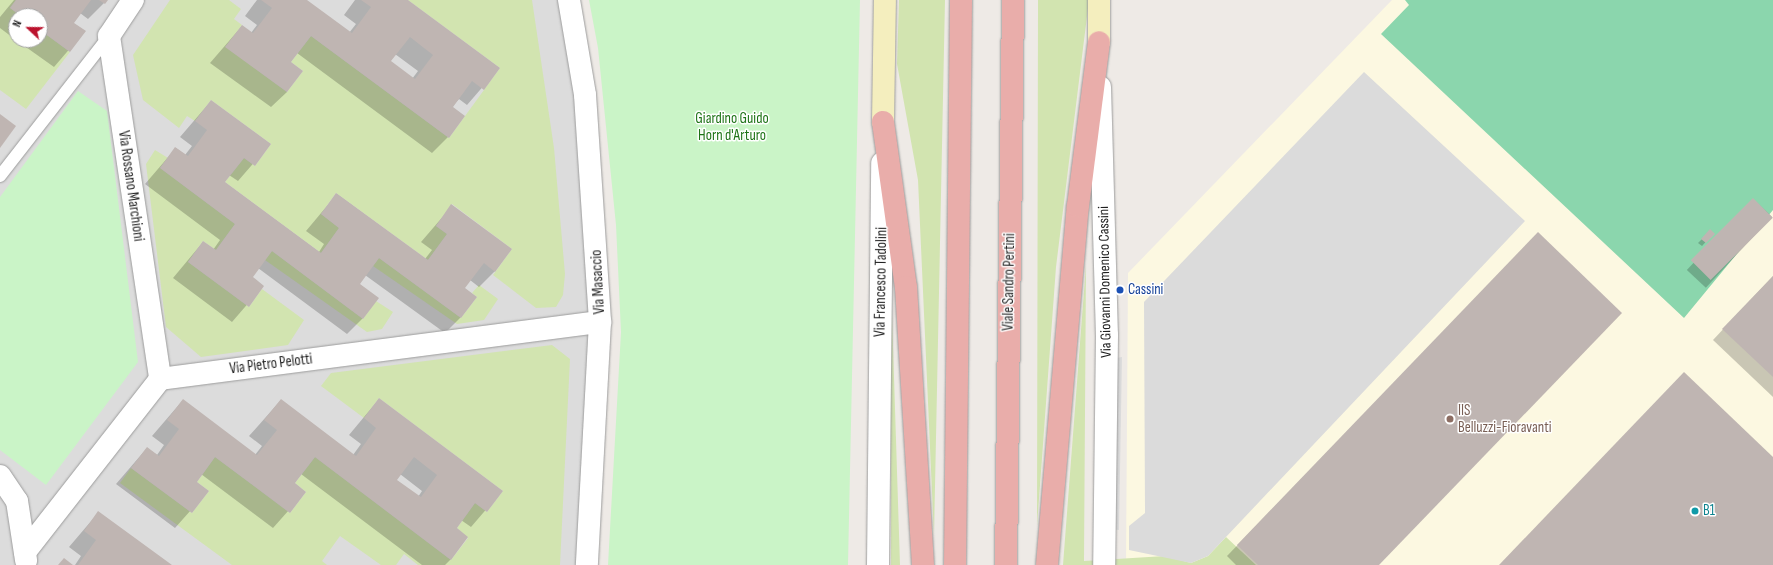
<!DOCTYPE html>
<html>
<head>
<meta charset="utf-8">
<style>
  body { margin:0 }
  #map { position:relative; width:1773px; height:565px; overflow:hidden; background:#eeeae6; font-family:"Sofia Sans Condensed",sans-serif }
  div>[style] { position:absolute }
  .residential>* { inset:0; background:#dcdcdc }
  .education>* { inset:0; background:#fcf8e1 }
  .grass>* { inset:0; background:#d2e4b0 }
  .park>* { inset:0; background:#caf4c7 }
  .pitch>* { inset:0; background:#8bd6ad }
  .parking>* { inset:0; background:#dbdbdb }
  .shadow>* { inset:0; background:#0003; transform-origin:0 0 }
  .building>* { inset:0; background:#bfb5b2; transform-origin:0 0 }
  .roads { filter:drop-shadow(0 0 1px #9c9c9c) drop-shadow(0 0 1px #9c9c9c) }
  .service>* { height:12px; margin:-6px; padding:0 6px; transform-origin:6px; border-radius:6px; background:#fff }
  .minor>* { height:22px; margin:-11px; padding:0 11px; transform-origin:11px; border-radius:11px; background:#fff }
  .tertiary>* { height:22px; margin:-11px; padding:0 11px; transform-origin:11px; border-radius:11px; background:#fff }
  .secondary>* { height:22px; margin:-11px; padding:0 11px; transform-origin:11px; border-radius:11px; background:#f4eebe }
  .trunk>* { height:22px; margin:-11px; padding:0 11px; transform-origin:11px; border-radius:11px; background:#e9adaa }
  .dots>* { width:11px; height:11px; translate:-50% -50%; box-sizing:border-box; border:2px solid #fff; border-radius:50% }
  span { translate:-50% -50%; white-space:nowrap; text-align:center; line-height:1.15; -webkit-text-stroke:3px #fff; paint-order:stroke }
  .park-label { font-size:15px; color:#1d7316 }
  .street-label { font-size:15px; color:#1f1f1f }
  .transit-label { font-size:15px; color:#164399 }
  .left { translate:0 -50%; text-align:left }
  .education-label { font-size:15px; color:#785e54 }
  .culture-label { font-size:15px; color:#0d838f }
  .north { position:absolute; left:8px; top:8px; width:40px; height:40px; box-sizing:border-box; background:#fff; border:1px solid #a5a5a5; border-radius:50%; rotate:292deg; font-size:11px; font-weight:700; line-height:16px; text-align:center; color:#1f1f1f }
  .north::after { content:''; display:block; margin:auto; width:14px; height:18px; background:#bb122d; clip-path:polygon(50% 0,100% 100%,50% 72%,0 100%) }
</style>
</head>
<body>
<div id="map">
  <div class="residential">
    <i style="clip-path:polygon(evenodd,0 0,564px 0,587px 173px,595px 419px,582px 565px,0 565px,0 0,16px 16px,40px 16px,40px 40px,16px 40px,16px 16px)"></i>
  </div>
  <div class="education">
    <i style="clip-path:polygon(1392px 0,1773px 0,1773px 565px,1126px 565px,1128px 273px)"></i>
  </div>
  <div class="grass">
    <i style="clip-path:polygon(0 0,16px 0,10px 8px,21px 16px,16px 16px,16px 40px,40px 40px,40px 30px,70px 52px,26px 109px,0 90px)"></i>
    <i style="clip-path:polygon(170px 0,229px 0,241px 9px,234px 19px,242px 25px,226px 47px,287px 92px,303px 71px,291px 62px,311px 36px,449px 138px,500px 68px,408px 0,532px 0,554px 148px,565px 274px,563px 295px,556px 307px,536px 308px,493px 275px,512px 249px,452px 204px,436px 226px,447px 234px,428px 260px,336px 193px,321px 214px,339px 228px,321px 253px,225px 182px,244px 158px,255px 166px,271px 144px,211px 100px,195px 121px,187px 116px,179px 128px,143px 100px,133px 55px)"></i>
    <i style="clip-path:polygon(899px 0,945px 0,934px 536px,918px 180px,897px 64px)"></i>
    <i style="clip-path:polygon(1038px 0,1089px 0,1056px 267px,1037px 526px)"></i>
    <i style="clip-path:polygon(155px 150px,168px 158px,160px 168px,235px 224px,216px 250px,203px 241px,188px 262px,249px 307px,262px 289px,304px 320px,288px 345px,201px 357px,166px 327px,146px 164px)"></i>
    <i style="clip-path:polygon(272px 251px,363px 319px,376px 301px,393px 312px,382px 329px,367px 332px,265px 260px)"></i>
    <i style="clip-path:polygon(379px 258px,461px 318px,477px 297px,472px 293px,479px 285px,498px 299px,484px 320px,457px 324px,373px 266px)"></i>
    <i style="clip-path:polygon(1086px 265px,1084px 561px,1165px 556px,1191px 563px,1208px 556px,1226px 537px,1256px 565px,1063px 565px)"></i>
    <i style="clip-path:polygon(891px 283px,900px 565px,891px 565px)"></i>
    <i style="clip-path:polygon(552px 345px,570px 359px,560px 565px,418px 565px,404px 554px,396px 565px,381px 565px,340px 536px,322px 561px,327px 565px,232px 565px,120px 483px,131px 468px,192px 513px,209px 491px,197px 482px,215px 457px,290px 513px,306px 492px,295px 483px,315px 457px,451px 560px,468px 538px,457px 528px,475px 503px,487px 512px,503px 491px,379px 398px,364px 418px,321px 386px,331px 373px)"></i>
  </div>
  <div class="park">
    <i style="clip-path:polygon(589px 0,860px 0,848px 565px,608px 565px,621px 332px,616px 225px,598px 48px)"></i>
    <i style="clip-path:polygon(78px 91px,107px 111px,138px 362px,46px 485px,0 450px,0 197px)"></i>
  </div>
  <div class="pitch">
    <i style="clip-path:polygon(1405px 0,1773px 0,1773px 210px,1684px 318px,1381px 34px,1409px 5px)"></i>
  </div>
  <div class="parking">
    <i style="clip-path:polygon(1364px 72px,1525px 221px,1208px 556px,1191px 563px,1129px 550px,1129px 526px,1145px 513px,1144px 302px)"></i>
    <i style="clip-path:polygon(1122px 357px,1119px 530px,1110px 529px,1115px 358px)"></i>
  </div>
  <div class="shadow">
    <i style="clip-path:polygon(14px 0,107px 0,88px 19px,80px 13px,73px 23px,85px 31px,54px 67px,16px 40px,40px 40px,40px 16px,16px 16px,16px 40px,0 28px,0 17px)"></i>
    <i style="clip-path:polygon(evenodd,257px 0,305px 0,349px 33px,356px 24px,344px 15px,355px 0,406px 0,499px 68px,467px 105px,459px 99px,451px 108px,448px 137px,432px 153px,297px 53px,290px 62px,287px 92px,271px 107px,210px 63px,242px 26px,251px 33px,257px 25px,245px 16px,257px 0,395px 54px,418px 71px,412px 79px,390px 61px,395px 54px)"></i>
    <i style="clip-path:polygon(211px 101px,270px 144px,238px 181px,229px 175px,224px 182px,319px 252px,324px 244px,306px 231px,337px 194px,425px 259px,432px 250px,421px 242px,452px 206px,495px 271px,479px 287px,470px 280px,463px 288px,461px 317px,445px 333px,365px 275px,359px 284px,363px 318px,347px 334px,258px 268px,252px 277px,263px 286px,232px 322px,173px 278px,203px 242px,213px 250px,220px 240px,145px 184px,176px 148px,185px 155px,192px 146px,180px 137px)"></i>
    <i style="left:1753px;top:199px;width:26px;height:97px;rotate:43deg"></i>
    <i style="clip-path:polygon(1710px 231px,1713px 234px,1702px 246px,1698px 243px)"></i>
    <i style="clip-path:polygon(1528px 244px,1378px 565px,1236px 565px,1227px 556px)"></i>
    <i style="clip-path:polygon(1773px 276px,1773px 397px,1713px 340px)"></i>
    <i style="clip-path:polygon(evenodd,379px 399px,502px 491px,471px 527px,461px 520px,455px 528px,451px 559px,445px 565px,422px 565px,301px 474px,294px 483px,305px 492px,273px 528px,201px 474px,195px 482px,207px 492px,175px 528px,116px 484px,147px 448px,157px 455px,164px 445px,152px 436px,183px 400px,255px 455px,262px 446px,249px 436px,281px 400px,353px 455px,361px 444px,349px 435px,379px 399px,400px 474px,422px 491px,418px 497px,396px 480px,400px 474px)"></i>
    <i style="clip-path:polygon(98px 513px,170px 565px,75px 565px,81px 556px,69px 547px)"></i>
  </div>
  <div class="building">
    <i style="clip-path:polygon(16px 0,91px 0,74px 23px,86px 31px,70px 52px,40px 30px,40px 16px,21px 16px,10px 8px)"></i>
    <i style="clip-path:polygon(99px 0,108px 0,105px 4px)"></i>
    <i style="clip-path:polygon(evenodd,261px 0,307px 0,352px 33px,371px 7px,361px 0,408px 0,500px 68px,484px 90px,472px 81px,453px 107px,465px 116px,449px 138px,311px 36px,291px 62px,303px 71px,287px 92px,225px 47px,242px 25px,253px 33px,272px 8px,261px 0,410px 37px,433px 55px,415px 79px,391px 61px,410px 37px)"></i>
    <i style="clip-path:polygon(211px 100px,271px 144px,255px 166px,244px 158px,225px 182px,321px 253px,339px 228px,321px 214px,336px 193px,428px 260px,447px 234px,436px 226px,451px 204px,512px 249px,495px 272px,484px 263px,465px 288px,477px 297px,461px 318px,379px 258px,360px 284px,379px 298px,363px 319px,272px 251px,253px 277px,264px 286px,249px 307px,188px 262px,203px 241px,216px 250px,235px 224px,160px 168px,175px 147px,188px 156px,207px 130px,195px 121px)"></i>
    <i style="clip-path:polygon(0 114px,16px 126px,0 148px)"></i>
    <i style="left:1753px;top:198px;width:28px;height:88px;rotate:45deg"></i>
    <i style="clip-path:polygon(1710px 229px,1715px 234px,1706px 243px,1701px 239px)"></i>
    <i style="clip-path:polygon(1538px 232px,1622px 313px,1379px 565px,1258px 565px,1237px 545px)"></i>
    <i style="clip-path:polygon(1773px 276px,1773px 377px,1722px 329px)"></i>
    <i style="clip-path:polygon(1684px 372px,1773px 457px,1773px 565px,1499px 565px)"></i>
    <i style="clip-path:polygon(evenodd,379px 398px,503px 491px,487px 512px,475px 503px,457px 528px,468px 537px,451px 560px,315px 457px,295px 483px,306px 492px,290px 513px,215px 457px,197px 482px,209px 491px,192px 513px,131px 468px,147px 447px,159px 456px,179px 429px,167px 420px,183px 399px,257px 455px,277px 430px,264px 420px,281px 399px,356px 456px,376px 428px,364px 418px,379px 398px,414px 457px,437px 475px,421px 497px,397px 480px,414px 457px)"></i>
    <i style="clip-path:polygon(98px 511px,172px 565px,78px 565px,96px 540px,84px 531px)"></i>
    <i style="clip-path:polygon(64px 558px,73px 565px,58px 565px)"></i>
  </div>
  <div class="roads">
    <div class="service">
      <i style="left:0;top:176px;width:177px;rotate:-52.1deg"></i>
    </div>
    <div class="minor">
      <i style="left:133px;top:0;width:43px;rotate:123.7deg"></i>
      <i style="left:109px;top:36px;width:347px;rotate:81.5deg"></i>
      <i style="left:569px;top:0;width:96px;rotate:80.4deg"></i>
      <i style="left:585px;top:95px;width:227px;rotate:86.2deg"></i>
      <i style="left:600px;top:322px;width:243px;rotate:93.1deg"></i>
      <i style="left:0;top:476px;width:30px;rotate:56deg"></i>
      <i style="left:17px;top:501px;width:60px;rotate:81.3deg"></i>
      <i style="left:25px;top:552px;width:219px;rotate:-52deg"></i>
      <i style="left:160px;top:379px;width:444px;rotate:-7.4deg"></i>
    </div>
    <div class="tertiary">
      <i style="left:1100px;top:87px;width:248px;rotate:88.4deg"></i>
      <i style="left:1107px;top:335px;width:230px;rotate:90.7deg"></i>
      <i style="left:878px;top:565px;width:402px;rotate:-89.4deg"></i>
    </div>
    <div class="secondary">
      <i style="left:1099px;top:42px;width:42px;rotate:-90deg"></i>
      <i style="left:883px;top:122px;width:122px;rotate:-89.1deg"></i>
    </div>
    <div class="trunk">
      <i style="left:883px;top:122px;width:167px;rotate:82.1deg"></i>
      <i style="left:906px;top:287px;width:279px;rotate:86.5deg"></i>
      <i style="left:955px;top:565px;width:565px;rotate:-89.39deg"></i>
      <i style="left:1006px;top:565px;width:565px;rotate:-89.29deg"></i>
      <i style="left:1047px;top:565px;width:360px;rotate:-85.1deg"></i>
      <i style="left:1078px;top:206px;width:165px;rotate:-82.7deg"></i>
    </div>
  </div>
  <div class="dots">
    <i style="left:1120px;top:290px;background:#1a4fb4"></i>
    <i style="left:1450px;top:419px;background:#8d6e63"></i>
    <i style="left:1695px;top:511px;background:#0f9aa8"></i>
  </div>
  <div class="park-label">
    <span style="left:732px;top:127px">Giardino Guido<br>Horn d'Arturo</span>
  </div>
  <div class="street-label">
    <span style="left:131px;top:186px;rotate:82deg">Via Rossano Marchioni</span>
    <span style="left:598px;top:282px;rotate:-93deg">Via Masaccio</span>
    <span style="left:881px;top:282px;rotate:-89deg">Via Francesco Tadolini</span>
    <span style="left:1009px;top:282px;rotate:-89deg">Viale Sandro Pertini</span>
    <span style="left:1105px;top:282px;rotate:-91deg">Via Giovanni Domenico Cassini</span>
    <span style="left:271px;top:364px;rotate:-7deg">Via Pietro Pelotti</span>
  </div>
  <div class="transit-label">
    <span class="left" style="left:1128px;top:290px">Cassini</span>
  </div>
  <div class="education-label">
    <span class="left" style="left:1458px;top:419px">IIS<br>Belluzzi-Fioravanti</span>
  </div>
  <div class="culture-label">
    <span class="left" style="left:1703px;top:511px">B1</span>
  </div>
  <div class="north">N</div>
</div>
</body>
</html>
